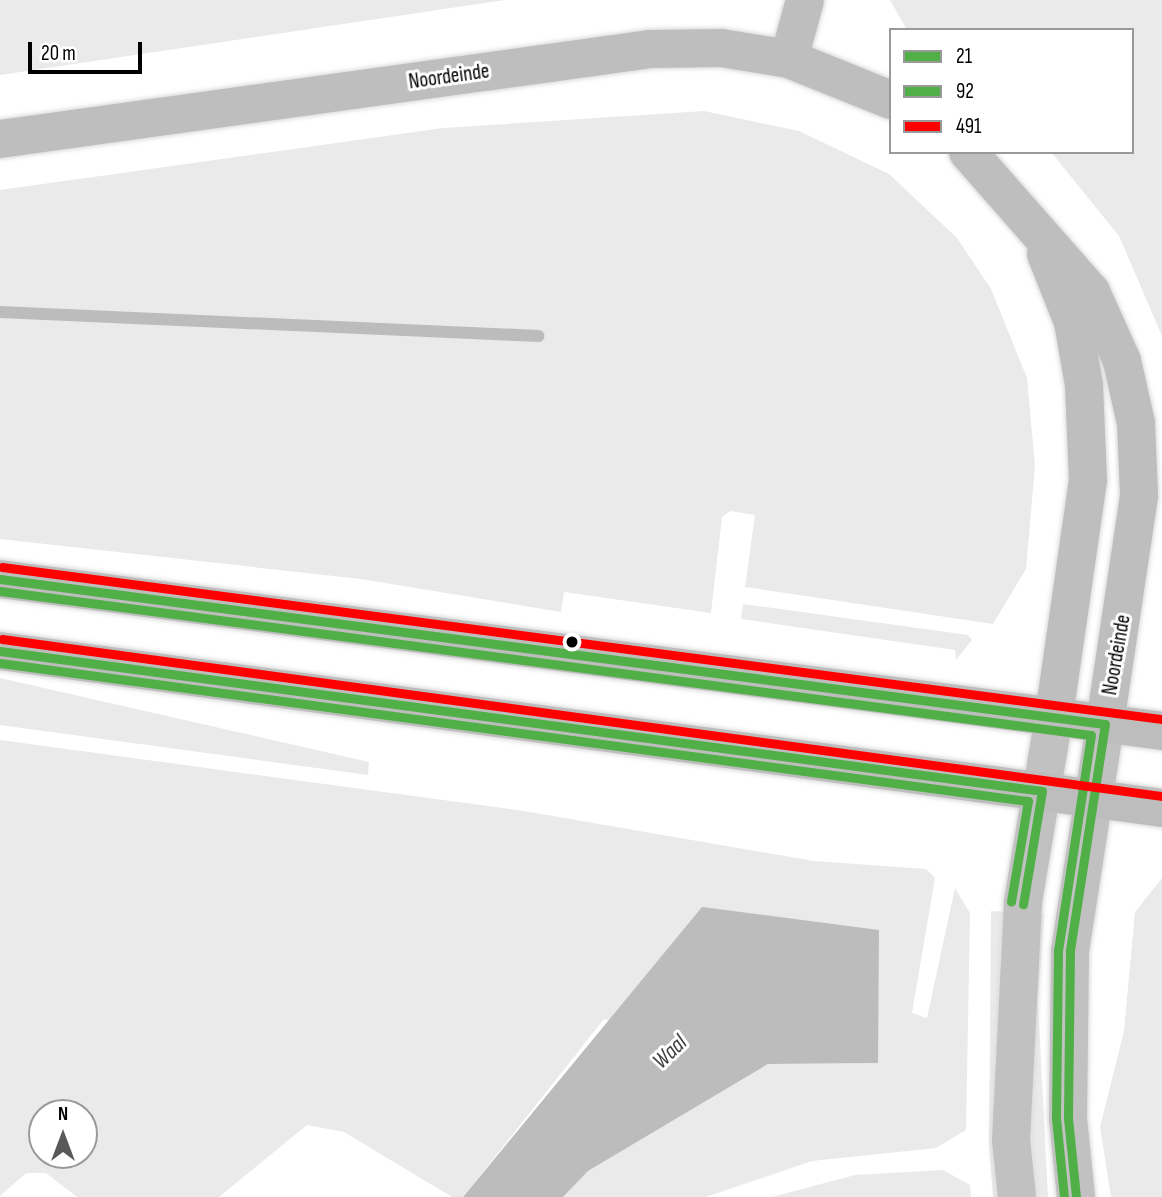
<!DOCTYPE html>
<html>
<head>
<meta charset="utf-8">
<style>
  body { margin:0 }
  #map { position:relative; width:1162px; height:1197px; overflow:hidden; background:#fff; font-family:"Sofia Sans Condensed",sans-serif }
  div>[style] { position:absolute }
  .green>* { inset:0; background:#eaeaea }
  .water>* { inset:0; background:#bcbcbc }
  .stream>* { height:12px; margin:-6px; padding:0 6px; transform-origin:6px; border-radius:6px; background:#bcbcbc }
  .roads { filter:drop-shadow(0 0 2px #dbdbdb) drop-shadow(0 0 2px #dbdbdb) }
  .minor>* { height:38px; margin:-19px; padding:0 19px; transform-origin:19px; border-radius:19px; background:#bebebe }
  .secondary>* { height:38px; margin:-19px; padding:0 19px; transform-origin:19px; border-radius:19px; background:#c1c1c1 }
  .primary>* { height:38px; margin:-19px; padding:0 19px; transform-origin:19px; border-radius:19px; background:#bdbdbd }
  .bus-1>* { height:9px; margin:-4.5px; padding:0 4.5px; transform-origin:4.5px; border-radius:4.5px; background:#50af46 }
  .bus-2>* { height:9px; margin:-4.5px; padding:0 4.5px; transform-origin:4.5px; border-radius:4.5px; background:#50af46 }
  .bus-3>* { height:9px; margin:-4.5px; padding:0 4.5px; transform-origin:4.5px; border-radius:4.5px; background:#f00 }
  .dots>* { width:19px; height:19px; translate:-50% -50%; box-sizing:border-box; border:4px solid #fff; border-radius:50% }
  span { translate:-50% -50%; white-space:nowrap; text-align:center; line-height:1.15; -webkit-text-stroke:6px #fff; paint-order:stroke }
  .street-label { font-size:21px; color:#000 }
  .water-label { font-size:23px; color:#404040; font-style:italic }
  .legend { position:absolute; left:889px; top:28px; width:245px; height:126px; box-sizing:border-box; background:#fff; border:2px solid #999; margin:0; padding:9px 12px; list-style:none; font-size:21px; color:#000 }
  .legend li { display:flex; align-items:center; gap:14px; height:35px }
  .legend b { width:35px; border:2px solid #999 }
  .north { position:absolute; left:28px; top:1099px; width:70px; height:70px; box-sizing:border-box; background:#fff; border:2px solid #999; border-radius:50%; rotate:0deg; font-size:19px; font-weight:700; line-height:28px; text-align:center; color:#000 }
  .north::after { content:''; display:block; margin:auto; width:24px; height:32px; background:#595959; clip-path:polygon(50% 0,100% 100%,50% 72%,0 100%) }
  .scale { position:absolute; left:28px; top:42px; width:114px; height:32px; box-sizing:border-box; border:4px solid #000; border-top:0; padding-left:9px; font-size:21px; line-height:24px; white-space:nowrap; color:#000; -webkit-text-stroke:5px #fff; paint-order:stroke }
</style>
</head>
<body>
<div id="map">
  <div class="green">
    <i style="clip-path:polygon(0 0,505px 0,0 75px)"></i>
    <i style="clip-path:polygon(890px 0,1162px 0,1162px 336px,1119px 236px,1051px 152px,1132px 152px,1132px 30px,907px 30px)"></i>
    <i style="clip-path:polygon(704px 111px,799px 131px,889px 174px,957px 238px,991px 289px,1027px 378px,1035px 466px,1026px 569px,993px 624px,745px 587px,755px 515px,730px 511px,722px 517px,711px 613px,564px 592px,561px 612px,361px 579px,0 539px,0 190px,443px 128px)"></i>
    <i style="clip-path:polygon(743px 604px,968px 635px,972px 640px,956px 660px,955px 650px,741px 619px)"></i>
    <i style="clip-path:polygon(0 678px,369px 762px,368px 775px,0 725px)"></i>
    <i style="clip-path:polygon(evenodd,0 740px,524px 811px,814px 861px,926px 869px,935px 878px,912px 1013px,927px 1018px,955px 888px,970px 913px,966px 1130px,936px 1148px,812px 1161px,706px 1197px,563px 1197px,588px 1171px,768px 1064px,878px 1063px,604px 1019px,463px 1197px,452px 1197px,344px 1132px,307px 1125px,219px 1197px,77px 1197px,46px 1173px,26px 1173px,0 1196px,0 740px,42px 1113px,84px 1113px,84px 1155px,42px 1155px,42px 1113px)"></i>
    <i style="clip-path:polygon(1162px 878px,1162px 1197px,1111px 1197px,1100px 1127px,1124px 1031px,1135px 912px)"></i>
    <i style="clip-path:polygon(991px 911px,1007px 912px,1009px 1197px,993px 1197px,989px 1144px)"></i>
    <i style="clip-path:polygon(1033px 913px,1044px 914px,1038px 1002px,1048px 1197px,1028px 1197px)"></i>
    <i style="clip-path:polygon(943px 1170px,970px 1185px,971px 1197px,772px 1197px,855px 1175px)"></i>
  </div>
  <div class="water">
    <i style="clip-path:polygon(702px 907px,879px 930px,878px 1063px,768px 1064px,588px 1171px,563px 1197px,463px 1197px)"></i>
  </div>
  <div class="stream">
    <i style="left:0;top:312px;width:539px;rotate:2.55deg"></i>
  </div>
  <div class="roads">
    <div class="minor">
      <i style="left:789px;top:59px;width:61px;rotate:-74.8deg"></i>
      <i style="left:0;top:139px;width:656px;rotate:-7.88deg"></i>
      <i style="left:650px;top:49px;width:71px;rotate:-0.8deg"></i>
      <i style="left:721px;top:48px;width:69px;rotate:9.2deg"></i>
      <i style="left:789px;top:59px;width:110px;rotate:21.9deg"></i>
      <i style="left:968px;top:152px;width:186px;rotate:48.7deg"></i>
      <i style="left:1091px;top:292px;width:76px;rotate:65.8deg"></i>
      <i style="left:1122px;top:361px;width:64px;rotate:77.3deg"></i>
      <i style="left:1136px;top:423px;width:73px;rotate:87.6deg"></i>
      <i style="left:1139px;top:496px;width:231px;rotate:98.5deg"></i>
      <i style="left:1046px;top:254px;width:73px;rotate:68.3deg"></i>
      <i style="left:1073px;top:322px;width:64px;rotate:80.1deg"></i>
      <i style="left:1084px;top:385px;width:95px;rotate:87.6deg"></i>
      <i style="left:1088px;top:480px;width:238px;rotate:98.2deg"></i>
    </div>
    <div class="secondary">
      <i style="left:1017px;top:1197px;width:57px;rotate:-96deg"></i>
      <i style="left:1011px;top:1140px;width:238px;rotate:-87.1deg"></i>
      <i style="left:1023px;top:902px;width:189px;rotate:-80.5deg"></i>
      <i style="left:1076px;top:1197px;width:79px;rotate:-95.8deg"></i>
      <i style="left:1068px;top:1118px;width:167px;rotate:-89.3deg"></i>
      <i style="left:1070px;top:951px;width:230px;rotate:-81.2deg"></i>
    </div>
    <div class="primary">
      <i style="left:0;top:579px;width:1172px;rotate:7.45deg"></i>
      <i style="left:0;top:651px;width:1173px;rotate:7.69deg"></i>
    </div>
  </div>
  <div class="bus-1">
    <i style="left:0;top:579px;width:1114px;rotate:7.48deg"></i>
    <i style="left:1105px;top:724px;width:230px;rotate:98.8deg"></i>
    <i style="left:1070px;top:951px;width:167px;rotate:90.7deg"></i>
    <i style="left:1068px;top:1118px;width:79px;rotate:84.2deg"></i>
    <i style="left:0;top:651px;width:1051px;rotate:7.65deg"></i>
    <i style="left:1042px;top:791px;width:115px;rotate:99.5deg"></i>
  </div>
  <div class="bus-2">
    <i style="left:0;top:591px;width:1100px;rotate:7.52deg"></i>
    <i style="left:1091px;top:735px;width:219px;rotate:98.7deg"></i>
    <i style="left:1058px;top:951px;width:167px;rotate:90.7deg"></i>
    <i style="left:1056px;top:1118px;width:79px;rotate:84.2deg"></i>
    <i style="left:0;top:663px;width:1037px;rotate:7.65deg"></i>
    <i style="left:1028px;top:801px;width:102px;rotate:99.6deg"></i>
  </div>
  <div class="bus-3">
    <i style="left:2px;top:567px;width:1170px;rotate:7.47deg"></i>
    <i style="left:2px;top:639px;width:1171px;rotate:7.71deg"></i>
  </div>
  <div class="dots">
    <i style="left:572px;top:642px;background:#000"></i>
  </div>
  <div class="street-label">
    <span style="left:449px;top:77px;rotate:-8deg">Noordeinde</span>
    <span style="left:1117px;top:655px;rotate:-80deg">Noordeinde</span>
  </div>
  <div class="water-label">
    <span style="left:670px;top:1052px;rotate:-44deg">Waal</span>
  </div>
  <ul class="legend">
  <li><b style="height:9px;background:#50af46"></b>21</li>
  <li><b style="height:9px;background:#50af46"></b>92</li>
  <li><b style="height:9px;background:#f00"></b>491</li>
  </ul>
  <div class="north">N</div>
  <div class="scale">20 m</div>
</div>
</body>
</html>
